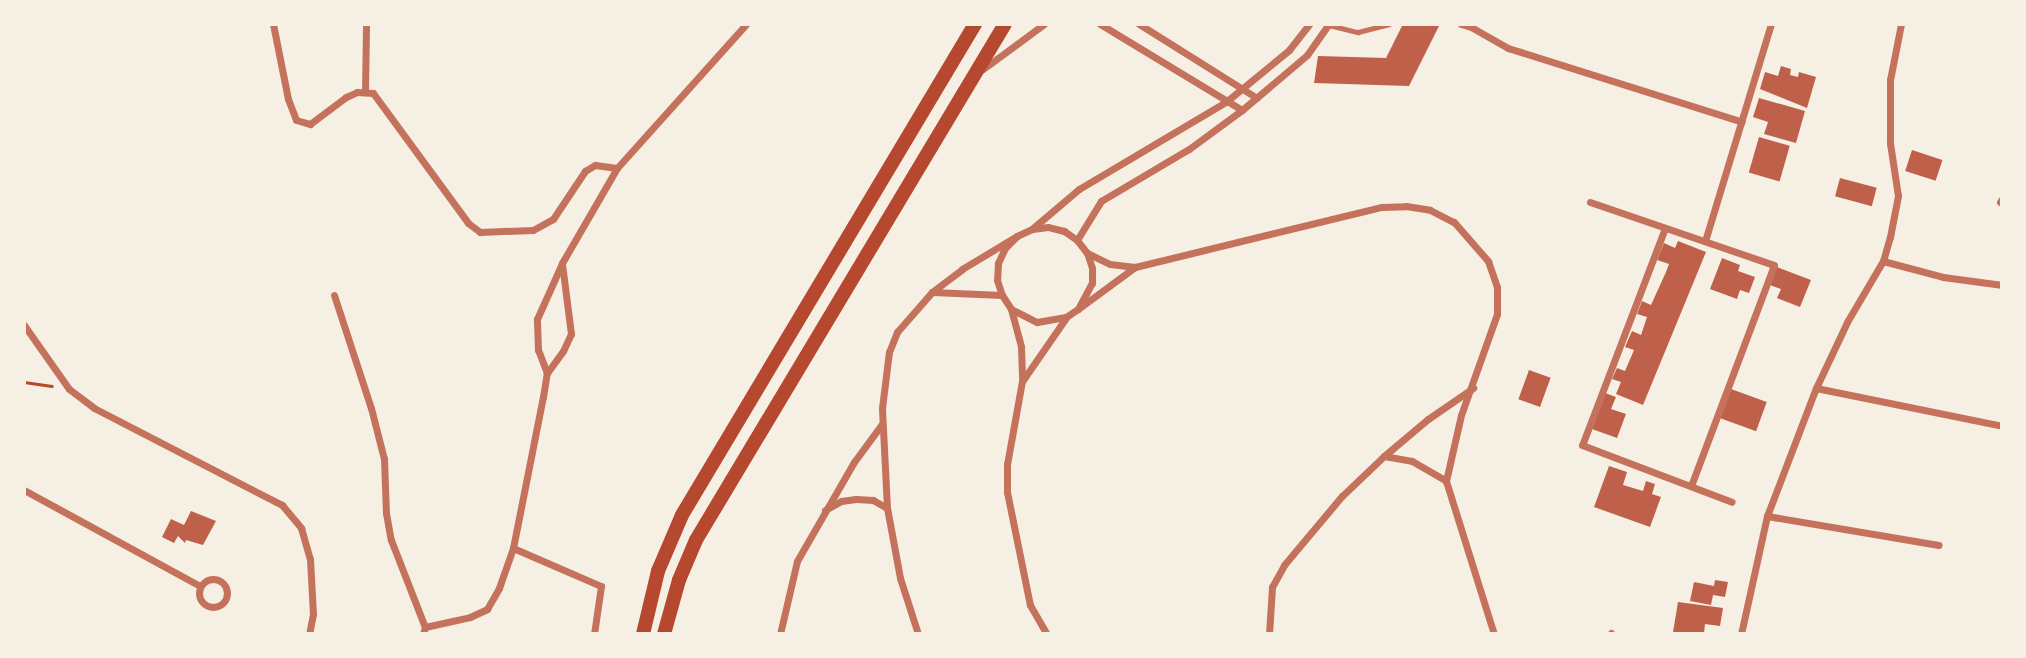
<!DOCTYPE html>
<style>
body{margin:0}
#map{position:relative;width:2026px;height:658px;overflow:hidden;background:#f6efe4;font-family:"Varela Round",sans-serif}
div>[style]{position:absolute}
.building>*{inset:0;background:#bf614a;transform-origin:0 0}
.path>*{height:2.5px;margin:-1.25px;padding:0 1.25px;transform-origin:1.25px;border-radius:1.25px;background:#b5482f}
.service>*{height:4.5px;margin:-2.25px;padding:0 2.25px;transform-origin:2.25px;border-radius:2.25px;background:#c5725c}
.minor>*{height:7px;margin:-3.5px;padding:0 3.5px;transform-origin:3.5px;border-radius:3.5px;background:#c5725c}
.minor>.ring{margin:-3.5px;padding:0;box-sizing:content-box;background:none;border:7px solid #c5725c;border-radius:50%}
.trunk>*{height:14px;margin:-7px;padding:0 7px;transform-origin:7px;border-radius:7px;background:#b5482f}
span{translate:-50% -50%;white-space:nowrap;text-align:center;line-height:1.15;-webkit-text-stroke:7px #f6efe4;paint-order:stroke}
.frame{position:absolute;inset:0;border:26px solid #f6efe4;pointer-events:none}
</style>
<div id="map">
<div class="building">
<i style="clip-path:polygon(1403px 24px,1440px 24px,1409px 86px,1314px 83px,1318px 56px,1386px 58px)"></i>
<i style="clip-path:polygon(1781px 66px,1791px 69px,1790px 75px,1798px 77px,1799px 72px,1816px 77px,1807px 108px,1760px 89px,1765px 72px,1778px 76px)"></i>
<i style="clip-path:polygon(1759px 98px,1805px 111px,1796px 143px,1764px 134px,1768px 122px,1753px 117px)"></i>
<i style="left:1759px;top:137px;width:32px;height:37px;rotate:16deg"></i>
<i style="left:1912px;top:150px;width:32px;height:22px;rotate:18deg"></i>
<i style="left:1840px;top:178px;width:38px;height:19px;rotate:15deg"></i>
<i style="clip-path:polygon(1678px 241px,1706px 252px,1643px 405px,1616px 394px,1621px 382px,1612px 379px,1617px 368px,1625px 371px,1634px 350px,1625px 347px,1632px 331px,1641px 335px,1647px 317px,1637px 314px,1642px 301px,1651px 305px,1666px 272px,1669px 264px,1657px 260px,1664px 243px,1675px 248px)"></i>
<i style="clip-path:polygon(1722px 258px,1740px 265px,1738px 271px,1755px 277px,1749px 293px,1740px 290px,1737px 299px,1710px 289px)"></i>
<i style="clip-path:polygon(1777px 267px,1811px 280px,1800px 307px,1777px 298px,1781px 289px,1770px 285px)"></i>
<i style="left:1529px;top:370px;width:23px;height:31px;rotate:20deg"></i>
<i style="left:1731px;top:389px;width:38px;height:31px;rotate:20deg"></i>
<i style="clip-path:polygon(1605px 393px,1616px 397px,1611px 409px,1626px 414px,1617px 438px,1592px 429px)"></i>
<i style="clip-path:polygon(1609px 466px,1627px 472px,1623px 485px,1643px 491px,1646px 481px,1655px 484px,1652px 494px,1661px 497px,1650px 527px,1594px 507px)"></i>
<i style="clip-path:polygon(191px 511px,216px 521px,203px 545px,186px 540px,185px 543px,178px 536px,174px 543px,162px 537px,171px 519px,184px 525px)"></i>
<i style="clip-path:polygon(1715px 580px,1728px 582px,1725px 597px,1713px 595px,1711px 605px,1690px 601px,1694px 582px,1714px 586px)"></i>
<i style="clip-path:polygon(1678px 602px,1723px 608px,1720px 626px,1705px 624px,1704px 634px,1673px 632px)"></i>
</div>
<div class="path">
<i style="left:24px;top:382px;width:28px;rotate:8deg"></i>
</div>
<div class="service">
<i style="left:1329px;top:25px;width:30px;rotate:14deg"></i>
<i style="left:1358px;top:32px;width:32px;rotate:-14deg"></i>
</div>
<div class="minor">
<i style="left:273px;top:24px;width:76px;rotate:78.7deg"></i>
<i style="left:288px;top:99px;width:22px;rotate:69deg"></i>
<i style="left:296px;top:120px;width:15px;rotate:16deg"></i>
<i style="left:310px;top:124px;width:45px;rotate:-36.9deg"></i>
<i style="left:346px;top:97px;width:12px;rotate:-24deg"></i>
<i style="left:357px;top:92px;width:16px;rotate:4deg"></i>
<i style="left:373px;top:93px;width:161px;rotate:53.8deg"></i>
<i style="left:468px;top:223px;width:15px;rotate:37deg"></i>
<i style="left:480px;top:232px;width:53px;rotate:-2.2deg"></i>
<i style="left:533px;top:230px;width:23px;rotate:-29deg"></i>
<i style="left:553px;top:219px;width:58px;rotate:-56.3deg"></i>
<i style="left:585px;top:171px;width:12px;rotate:-31deg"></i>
<i style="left:595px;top:165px;width:22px;rotate:8deg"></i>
<i style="left:1100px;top:24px;width:166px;rotate:31.2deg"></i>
<i style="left:1139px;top:24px;width:139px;rotate:32.1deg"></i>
<i style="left:1461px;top:24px;width:10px;rotate:17deg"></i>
<i style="left:1471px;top:27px;width:43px;rotate:29.6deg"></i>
<i style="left:1508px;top:48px;width:245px;rotate:17.5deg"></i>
<i style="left:983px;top:69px;width:76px;rotate:-36.4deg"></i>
<i style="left:365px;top:91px;width:67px;rotate:-89.1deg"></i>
<i style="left:1590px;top:202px;width:194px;rotate:18.9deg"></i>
<i style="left:1774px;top:265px;width:236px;rotate:110.6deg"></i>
<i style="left:2000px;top:202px;width:4px;rotate:-56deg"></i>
<i style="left:1033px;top:228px;width:60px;rotate:-40.3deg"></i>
<i style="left:1079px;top:189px;width:172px;rotate:-30.7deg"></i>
<i style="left:1227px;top:101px;width:80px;rotate:-39.4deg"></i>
<i style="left:1289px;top:50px;width:33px;rotate:-52deg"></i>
<i style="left:1665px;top:228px;width:232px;rotate:110.9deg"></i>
<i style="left:1582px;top:445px;width:160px;rotate:20.8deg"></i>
<i style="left:1077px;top:240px;width:46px;rotate:-58.4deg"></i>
<i style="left:1101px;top:201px;width:102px;rotate:-30.6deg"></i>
<i style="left:1189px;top:149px;width:66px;rotate:-36.3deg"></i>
<i style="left:1242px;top:110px;width:85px;rotate:-40.2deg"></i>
<i style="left:1307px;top:55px;width:38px;rotate:-55deg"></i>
<i style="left:1705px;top:241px;width:227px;rotate:-73.1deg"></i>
<i style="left:1087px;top:253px;width:25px;rotate:26deg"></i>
<i style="left:1110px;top:264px;width:25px;rotate:7deg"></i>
<i style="left:1135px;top:267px;width:254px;rotate:-13.7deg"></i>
<i style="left:1382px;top:207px;width:24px;rotate:-2deg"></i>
<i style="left:1406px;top:206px;width:24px;rotate:9deg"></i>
<i style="left:1430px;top:210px;width:27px;rotate:27deg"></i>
<i style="left:1454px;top:222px;width:52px;rotate:48.9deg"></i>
<i style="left:1488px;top:261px;width:28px;rotate:71deg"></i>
<i style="left:1497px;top:287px;width:27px;rotate:90deg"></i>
<i style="left:1497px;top:314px;width:107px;rotate:109.6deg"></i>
<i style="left:1461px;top:415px;width:68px;rotate:102.8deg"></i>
<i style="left:1446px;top:481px;width:160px;rotate:72.6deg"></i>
<i style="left:1883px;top:261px;width:62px;rotate:14.9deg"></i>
<i style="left:1943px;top:277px;width:60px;rotate:7.7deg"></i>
<i style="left:932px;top:292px;width:70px;rotate:2.5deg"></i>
<i style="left:334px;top:295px;width:119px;rotate:71.9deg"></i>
<i style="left:371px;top:408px;width:53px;rotate:75.7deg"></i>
<i style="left:384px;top:459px;width:54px;rotate:87.9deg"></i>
<i style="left:386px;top:513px;width:27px;rotate:80deg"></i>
<i style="left:391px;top:540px;width:93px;rotate:68.7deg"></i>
<i style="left:425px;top:627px;width:7px;rotate:106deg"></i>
<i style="left:1011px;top:309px;width:39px;rotate:75deg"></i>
<i style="left:1021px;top:347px;width:34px;rotate:88deg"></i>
<i style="left:1022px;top:381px;width:84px;rotate:100.2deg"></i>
<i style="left:1007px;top:464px;width:28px;rotate:90deg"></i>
<i style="left:1007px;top:492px;width:115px;rotate:78.5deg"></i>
<i style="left:1030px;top:605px;width:34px;rotate:60deg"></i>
<i style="left:1078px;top:309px;width:30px;rotate:-62deg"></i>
<i style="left:1092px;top:283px;width:15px;rotate:-90deg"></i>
<i style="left:1092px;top:268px;width:16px;rotate:-108deg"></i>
<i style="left:1087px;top:253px;width:16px;rotate:-128deg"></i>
<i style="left:1077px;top:240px;width:16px;rotate:-145deg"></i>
<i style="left:1064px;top:231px;width:16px;rotate:-166deg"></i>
<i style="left:1048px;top:227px;width:16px;rotate:173deg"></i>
<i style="left:1032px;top:229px;width:17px;rotate:155deg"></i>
<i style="left:1017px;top:236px;width:17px;rotate:135deg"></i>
<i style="left:1005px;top:248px;width:17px;rotate:115deg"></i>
<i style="left:998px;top:263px;width:17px;rotate:93deg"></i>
<i style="left:997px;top:280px;width:16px;rotate:72deg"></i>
<i style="left:1002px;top:295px;width:17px;rotate:57deg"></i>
<i style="left:1011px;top:309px;width:29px;rotate:27deg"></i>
<i style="left:1037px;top:322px;width:29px;rotate:-10deg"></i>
<i style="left:1066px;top:317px;width:14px;rotate:-34deg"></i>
<i style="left:1078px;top:309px;width:71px;rotate:-36.4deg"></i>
<i style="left:24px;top:325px;width:78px;rotate:54.9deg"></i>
<i style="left:69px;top:389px;width:31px;rotate:37deg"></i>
<i style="left:94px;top:408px;width:212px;rotate:27.3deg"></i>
<i style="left:282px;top:505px;width:30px;rotate:50deg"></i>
<i style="left:301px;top:528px;width:32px;rotate:74deg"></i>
<i style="left:310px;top:559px;width:55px;rotate:86.9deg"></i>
<i style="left:313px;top:614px;width:20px;rotate:101deg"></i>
<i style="left:547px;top:373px;width:27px;rotate:-54deg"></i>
<i style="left:563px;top:351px;width:19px;rotate:-65deg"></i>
<i style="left:571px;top:334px;width:71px;rotate:-97.3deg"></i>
<i style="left:1023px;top:380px;width:75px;rotate:-55.3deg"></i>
<i style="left:1816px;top:388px;width:190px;rotate:11.5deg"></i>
<i style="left:1384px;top:456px;width:57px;rotate:-40.1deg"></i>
<i style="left:1428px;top:419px;width:55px;rotate:-34.6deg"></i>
<i style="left:24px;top:490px;width:200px;rotate:28.6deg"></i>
<i style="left:825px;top:510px;width:18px;rotate:-29deg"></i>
<i style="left:841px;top:501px;width:15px;rotate:-8deg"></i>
<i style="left:856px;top:499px;width:17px;rotate:3deg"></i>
<i style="left:873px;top:500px;width:16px;rotate:30deg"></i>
<i style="left:1767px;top:516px;width:174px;rotate:9.6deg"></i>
<i style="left:513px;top:548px;width:96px;rotate:23.4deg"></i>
<i style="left:601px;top:586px;width:49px;rotate:98.3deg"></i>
<i class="ring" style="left:199px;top:579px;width:21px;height:21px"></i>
<i style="left:425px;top:627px;width:46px;rotate:-12.5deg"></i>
<i style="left:470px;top:617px;width:19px;rotate:-25deg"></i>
<i style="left:487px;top:609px;width:24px;rotate:-60deg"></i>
<i style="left:499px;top:588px;width:42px;rotate:-70.7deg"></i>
<i style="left:513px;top:548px;width:154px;rotate:-78.8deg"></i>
<i style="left:543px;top:397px;width:24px;rotate:-81deg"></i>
<i style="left:547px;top:373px;width:25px;rotate:-111deg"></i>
<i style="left:538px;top:350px;width:31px;rotate:-92deg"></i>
<i style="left:537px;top:319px;width:61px;rotate:-65.9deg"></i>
<i style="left:562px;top:263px;width:110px;rotate:-59.9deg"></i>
<i style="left:617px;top:168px;width:193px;rotate:-48.1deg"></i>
<i style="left:1611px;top:633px;width:1px;rotate:45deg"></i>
<i style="left:780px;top:634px;width:75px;rotate:-76.9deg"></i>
<i style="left:797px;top:561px;width:114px;rotate:-60.1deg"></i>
<i style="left:854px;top:462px;width:47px;rotate:-53.6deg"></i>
<i style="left:918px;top:634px;width:59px;rotate:-107.8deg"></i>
<i style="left:900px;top:578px;width:71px;rotate:-100.5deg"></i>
<i style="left:887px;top:508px;width:100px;rotate:-92.9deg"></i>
<i style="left:882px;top:408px;width:56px;rotate:-82.9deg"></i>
<i style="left:889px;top:352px;width:22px;rotate:-68deg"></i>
<i style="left:897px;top:332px;width:53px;rotate:-48.8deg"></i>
<i style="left:932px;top:292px;width:38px;rotate:-37deg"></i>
<i style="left:962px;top:269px;width:64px;rotate:-31deg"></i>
<i style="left:1269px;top:634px;width:47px;rotate:-86.3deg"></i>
<i style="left:1272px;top:587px;width:25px;rotate:-61deg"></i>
<i style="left:1284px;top:565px;width:90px;rotate:-50deg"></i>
<i style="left:1342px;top:496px;width:58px;rotate:-43.6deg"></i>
<i style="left:1384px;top:456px;width:28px;rotate:10deg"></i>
<i style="left:1412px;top:461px;width:39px;rotate:30deg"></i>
<i style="left:1741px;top:634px;width:121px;rotate:-77.6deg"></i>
<i style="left:1767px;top:516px;width:137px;rotate:-69.1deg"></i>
<i style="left:1816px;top:388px;width:73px;rotate:-64.8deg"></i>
<i style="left:1847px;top:322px;width:71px;rotate:-59.5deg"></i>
<i style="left:1883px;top:261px;width:25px;rotate:-74deg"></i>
<i style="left:1890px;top:237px;width:42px;rotate:-79deg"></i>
<i style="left:1898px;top:196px;width:54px;rotate:-98.6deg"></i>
<i style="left:1890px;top:143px;width:63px;rotate:-90deg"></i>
<i style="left:1890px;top:80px;width:57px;rotate:-78.9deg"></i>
</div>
<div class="trunk">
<i style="left:643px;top:634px;width:65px;rotate:-76.6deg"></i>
<i style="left:658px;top:571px;width:61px;rotate:-66.8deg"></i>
<i style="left:682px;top:515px;width:572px;rotate:-59.17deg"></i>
<i style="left:664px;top:634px;width:56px;rotate:-74.5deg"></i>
<i style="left:679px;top:580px;width:43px;rotate:-67deg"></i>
<i style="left:696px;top:540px;width:601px;rotate:-59.09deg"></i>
</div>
<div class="frame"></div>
</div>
